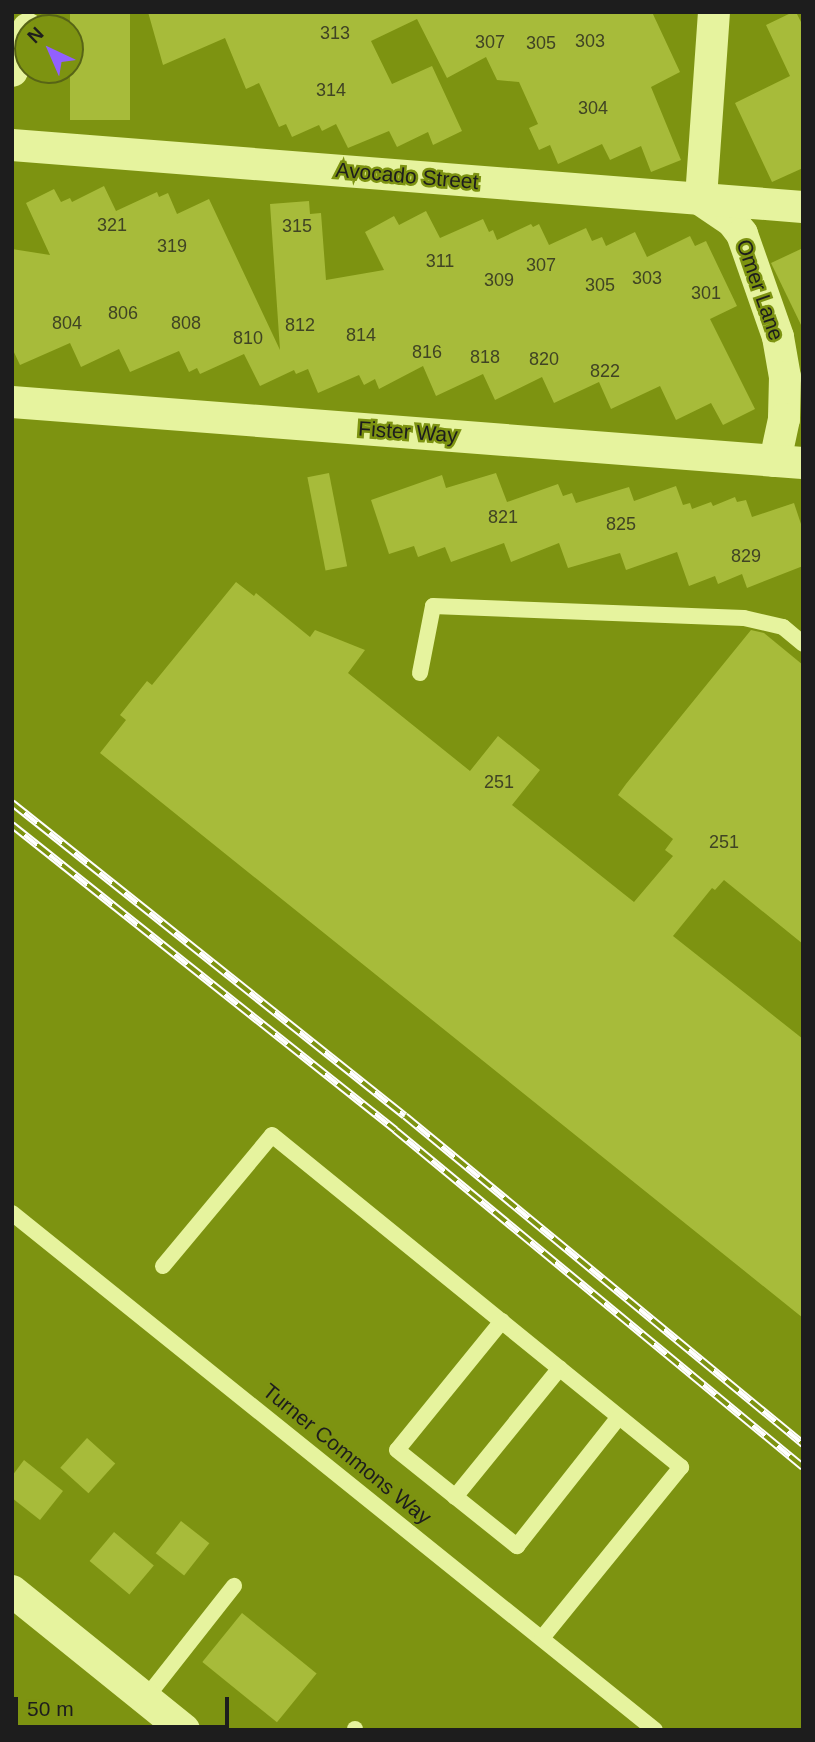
<!DOCTYPE html>
<style>
body{margin:0}
#map{position:relative;width:815px;height:1742px;overflow:hidden;background:#7d9311;font-family:Arial,sans-serif}
div>[style]{position:absolute}
.building>*{inset:0;background:#a7bb3a;transform-origin:0 0}
.lane>*{height:16px;margin:-8px;padding:0 8px;transform-origin:8px;border-radius:8px;background:#e6f39e}
.street>*{height:32px;margin:-16px;padding:0 16px;transform-origin:16px;border-radius:16px;background:#e6f39e}
.rail>*{height:8px;margin-top:-4px;transform-origin:0;background:repeating-linear-gradient(90deg,#7d9311 0 16px,#fff 0 32px);box-sizing:border-box;border-block:2px solid #fff}
span{translate:-50% -50%;white-space:nowrap;text-align:center;line-height:1.15;-webkit-text-stroke:5px #7d9311;paint-order:stroke}
.number-label{font-size:18px;color:#404424}
.number-label span{-webkit-text-stroke-width:0}
.street-label{font-size:21px;color:#1d1d1d}
.frame{position:absolute;inset:0;border:14px solid #1d1d1d;pointer-events:none}
.north{position:absolute;left:14px;top:14px;width:70px;height:70px;box-sizing:border-box;background:#7d9311;border:2px solid #576416;border-radius:50%;rotate:316deg;font-size:19px;font-weight:700;line-height:28px;text-align:center;color:#1d1d1d}
.north::after{content:'';display:block;margin:auto;width:24px;height:32px;background:#9260ff;clip-path:polygon(50% 0,100% 100%,50% 72%,0 100%)}
.scale{position:absolute;left:14px;top:1697px;width:215px;height:32px;box-sizing:border-box;border:4px solid #1d1d1d;border-top:0;padding-left:9px;font-size:21px;line-height:24px;white-space:nowrap;color:#1d1d1d;-webkit-text-stroke:5px #7d9311;paint-order:stroke}
</style>
<div id="map">
<div class="building">
<i style="left:70px;top:12px;width:60px;height:108px"></i>
<i style="clip-path:polygon(148px 12px,652px 12px,680px 72px,651px 87px,681px 160px,651px 172px,641px 146px,610px 160px,602px 144px,558px 164px,550px 145px,539px 150px,529px 128px,538px 124px,519px 82px,497px 80px,486px 57px,447px 78px,417px 19px,371px 41px,392px 84px,432px 66px,462px 131px,433px 145px,428px 132px,397px 147px,389px 131px,348px 148px,336px 124px,322px 131px,319px 125px,292px 137px,286px 124px,279px 127px,259px 83px,246px 89px,225px 38px,163px 65px)"></i>
<i style="clip-path:polygon(793px 12px,796px 12px,803px 26px,803px 168px,772px 182px,735px 103px,790px 76px,766px 25px)"></i>
<i style="clip-path:polygon(104px 186px,116px 211px,157px 192px,159px 197px,168px 193px,177px 214px,209px 199px,280px 350px,270px 204px,309px 201px,310px 214px,321px 213px,326px 280px,384px 270px,365px 232px,394px 216px,399px 225px,426px 211px,440px 238px,483px 219px,489px 232px,493px 230px,497px 240px,531px 224px,533px 227px,539px 224px,549px 245px,586px 228px,592px 241px,602px 237px,606px 246px,635px 232px,647px 257px,690px 236px,695px 246px,706px 241px,737px 306px,710px 319px,755px 409px,723px 425px,711px 403px,676px 420px,660px 386px,611px 409px,599px 382px,554px 403px,542px 377px,495px 400px,483px 374px,436px 396px,423px 366px,379px 389px,375px 379px,364px 385px,359px 375px,318px 393px,308px 369px,296px 374px,294px 370px,260px 386px,244px 354px,200px 374px,197px 368px,189px 372px,179px 351px,130px 372px,119px 349px,81px 367px,70px 343px,20px 365px,12px 348px,12px 249px,50px 255px,26px 203px,54px 189px,61px 202px,70px 198px,72px 202px)"></i>
<i style="clip-path:polygon(803px 248px,803px 329px,771px 263px)"></i>
<i style="left:329px;top:473px;width:95px;height:22px;rotate:79deg"></i>
<i style="clip-path:polygon(496px 473px,507px 502px,558px 484px,563px 496px,572px 493px,576px 503px,629px 487px,634px 501px,676px 486px,683px 505px,690px 503px,692px 509px,711px 502px,713px 506px,735px 497px,737px 502px,746px 500px,752px 517px,794px 503px,803px 530px,803px 566px,747px 588px,742px 574px,718px 584px,715px 576px,689px 586px,677px 552px,626px 570px,620px 553px,568px 568px,559px 543px,511px 562px,504px 543px,451px 562px,445px 547px,418px 557px,414px 546px,389px 554px,371px 500px,442px 475px,446px 488px)"></i>
<i style="clip-path:polygon(236px 582px,254px 596px,256px 593px,310px 637px,315px 630px,365px 650px,348px 673px,470px 771px,498px 736px,540px 770px,512px 805px,634px 902px,673px 856px,665px 850px,673px 839px,618px 795px,626px 784px,751px 630px,764px 633px,803px 665px,803px 944px,724px 880px,715px 890px,712px 888px,673px 936px,803px 1039px,803px 1318px,100px 753px,126px 720px,120px 715px,147px 681px,152px 685px)"></i>
<i style="left:87px;top:1438px;width:38px;height:40px;rotate:42deg"></i>
<i style="clip-path:polygon(24px 1460px,63px 1491px,40px 1520px,12px 1498px,12px 1476px)"></i>
<i style="left:181px;top:1521px;width:36px;height:41px;rotate:38deg"></i>
<i style="left:114px;top:1532px;width:52px;height:38px;rotate:40deg"></i>
<i style="left:242px;top:1613px;width:96px;height:63px;rotate:39deg"></i>
</div>
<div class="lane">
<i style="left:420px;top:673px;width:68px;rotate:-79deg"></i>
<i style="left:433px;top:606px;width:311px;rotate:2.2deg"></i>
<i style="left:744px;top:618px;width:40px;rotate:13deg"></i>
<i style="left:783px;top:627px;width:26px;rotate:40deg"></i>
<i style="left:12px;top:1213px;width:825px;rotate:38.8deg"></i>
<i style="left:163px;top:1266px;width:170px;rotate:-50.2deg"></i>
<i style="left:272px;top:1135px;width:527px;rotate:39.07deg"></i>
<i style="left:681px;top:1467px;width:220px;rotate:129.1deg"></i>
<i style="left:502px;top:1321px;width:166px;rotate:129.1deg"></i>
<i style="left:397px;top:1450px;width:154px;rotate:38.7deg"></i>
<i style="left:517px;top:1546px;width:164px;rotate:-51.7deg"></i>
<i style="left:455px;top:1497px;width:166px;rotate:-50.9deg"></i>
<i style="left:145px;top:1699px;width:144px;rotate:-51.8deg"></i>
<i style="left:355px;top:1730px;width:1px;rotate:-90deg"></i>
</div>
<div class="street">
<i style="left:714px;top:12px;width:188px;rotate:94deg"></i>
<i style="left:701px;top:200px;width:37px;rotate:34deg"></i>
<i style="left:732px;top:221px;width:16px;rotate:52deg"></i>
<i style="left:742px;top:234px;width:109px;rotate:70.7deg"></i>
<i style="left:778px;top:337px;width:41px;rotate:80.1deg"></i>
<i style="left:785px;top:377px;width:42px;rotate:91.4deg"></i>
<i style="left:784px;top:419px;width:43px;rotate:102.1deg"></i>
<i style="left:12px;top:71px;width:45px;rotate:-69.1deg"></i>
<i style="left:12px;top:145px;width:793px;rotate:4.48deg"></i>
<i style="left:12px;top:402px;width:793px;rotate:4.41deg"></i>
<i style="left:12px;top:1591px;width:221px;rotate:38.9deg"></i>
</div>
<div class="rail">
<i style="left:12px;top:803px;width:502px;rotate:38.54deg"></i>
<i style="left:405px;top:1116px;width:516px;rotate:39.49deg"></i>
<i style="left:12px;top:825px;width:490px;rotate:38.5deg"></i>
<i style="left:395px;top:1130px;width:529px;rotate:39.56deg"></i>
</div>
<div class="number-label">
<span style="left:335px;top:33px">313</span>
<span style="left:590px;top:41px">303</span>
<span style="left:490px;top:42px">307</span>
<span style="left:541px;top:43px">305</span>
<span style="left:331px;top:90px">314</span>
<span style="left:593px;top:108px">304</span>
<span style="left:112px;top:225px">321</span>
<span style="left:297px;top:226px">315</span>
<span style="left:172px;top:246px">319</span>
<span style="left:440px;top:261px">311</span>
<span style="left:541px;top:265px">307</span>
<span style="left:647px;top:278px">303</span>
<span style="left:499px;top:280px">309</span>
<span style="left:600px;top:285px">305</span>
<span style="left:706px;top:293px">301</span>
<span style="left:123px;top:313px">806</span>
<span style="left:67px;top:323px">804</span>
<span style="left:186px;top:323px">808</span>
<span style="left:300px;top:325px">812</span>
<span style="left:361px;top:335px">814</span>
<span style="left:248px;top:338px">810</span>
<span style="left:427px;top:352px">816</span>
<span style="left:485px;top:357px">818</span>
<span style="left:544px;top:359px">820</span>
<span style="left:605px;top:371px">822</span>
<span style="left:503px;top:517px">821</span>
<span style="left:621px;top:524px">825</span>
<span style="left:746px;top:556px">829</span>
<span style="left:499px;top:782px">251</span>
<span style="left:724px;top:842px">251</span>
</div>
<div class="street-label">
<span style="left:407px;top:176px;rotate:5deg">Avocado Street</span>
<span style="left:760px;top:290px;rotate:71deg">Omer Lane</span>
<span style="left:408px;top:432px;rotate:4deg">Fister Way</span>
<span style="left:347px;top:1454px;rotate:39deg">Turner Commons Way</span>
</div>
<div class="frame"></div>
<div class="north">N</div>
<div class="scale">50 m</div>
</div>
